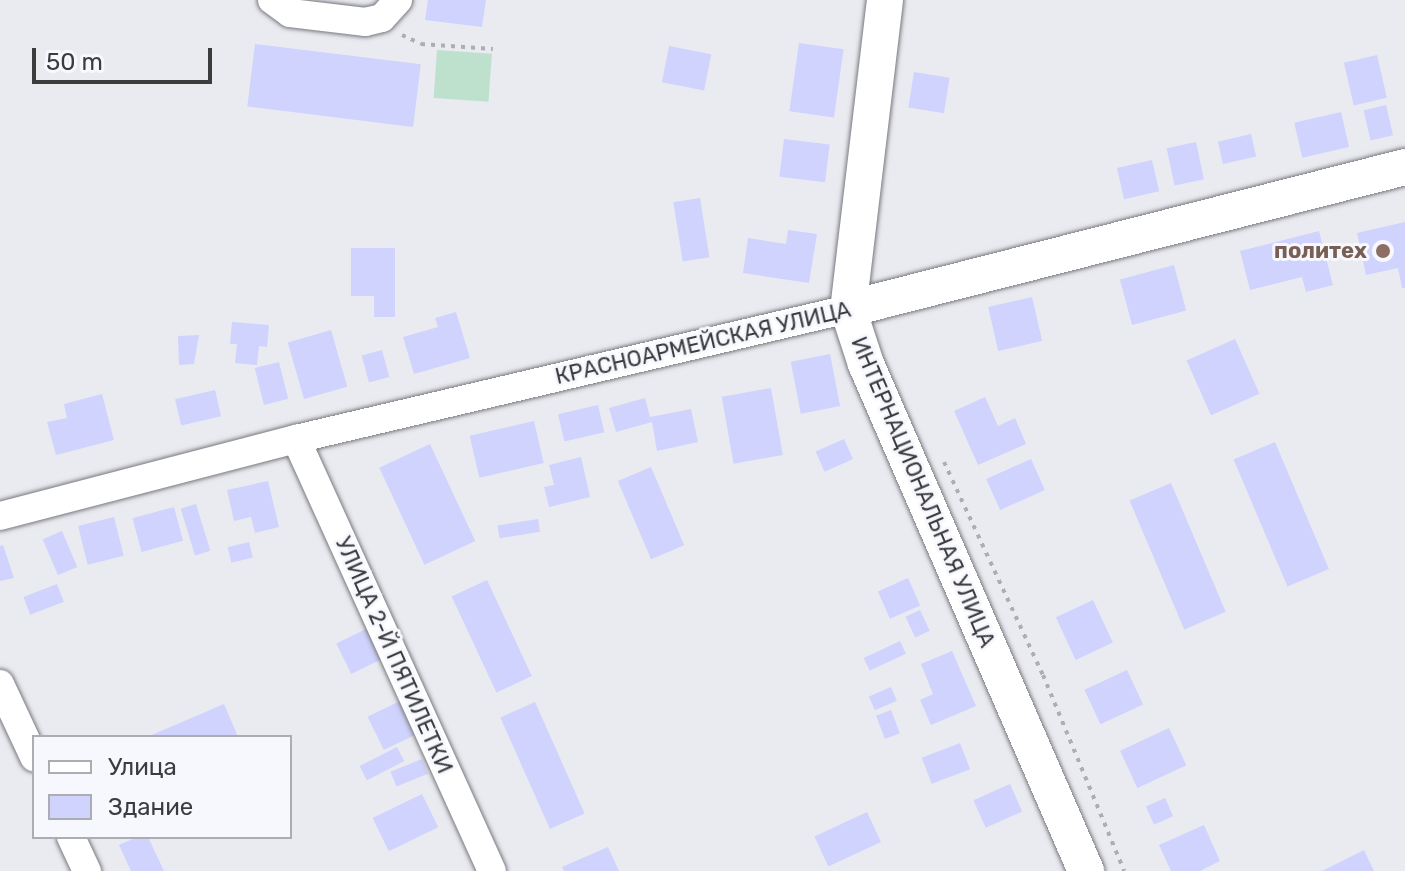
<!DOCTYPE html>
<meta charset="utf-8">
<style>
body{margin:0}
#map{position:relative;width:1405px;height:871px;overflow:hidden;background:#eaebf1;font-family:Rubik,sans-serif}
div>[style]{position:absolute}
.green>*{inset:0;background:#bde1cd;transform-origin:0 0}
.building>*{inset:0;background:#cfd3fd;transform-origin:0 0}
.path>*{height:4px;margin-top:-2px;transform-origin:0;background:repeating-linear-gradient(90deg,#adaeb2 0 4px,transparent 0 10px)}
.roads{filter:drop-shadow(0 0 2px #78797f) drop-shadow(0 0 2px #78797f)}
.minor>*{height:28px;margin:-14px;padding:0 14px;transform-origin:14px;border-radius:14px;background:#fff}
.major>*{height:36px;margin:-18px;padding:0 18px;transform-origin:18px;border-radius:18px;background:#fff}
.dots>*{width:22px;height:22px;translate:-50% -50%;box-sizing:border-box;border:4px solid #f7f8fe;border-radius:50%}
span{translate:-50% -50%;white-space:nowrap;text-align:center;line-height:1.15;-webkit-text-stroke:6px #f7f8fe;paint-order:stroke}
.education-label{font-size:22px;color:#785e54;font-weight:700}
.right{translate:-100% -50%;text-align:right}
.street-label{font-size:22px;color:#3c3c3f}
.legend{position:absolute;left:32px;top:735px;width:260px;height:104px;box-sizing:border-box;background:#f7f8fe;border:2px solid #acadb2;margin:0;padding:10px 14px;list-style:none;font-size:24px;color:#3c3c3f}
.legend li{display:flex;align-items:center;gap:16px;height:40px}
.legend b{width:40px;border:2px solid #acadb2}
.scale{position:absolute;left:32px;top:48px;width:180px;height:36px;box-sizing:border-box;border:4px solid #3c3c3f;border-top:0;padding-left:10px;font-size:24px;line-height:28px;white-space:nowrap;color:#3c3c3f;-webkit-text-stroke:6px #f7f8fe;paint-order:stroke}
</style>
<div id="map">
<div class="green">
<i style="left:437px;top:50px;width:55px;height:48px;rotate:4deg"></i>
</div>
<div class="building">
<i style="clip-path:polygon(428px 0,486px 0,482px 27px,425px 20px)"></i>
<i style="left:799px;top:43px;width:45px;height:69px;rotate:8deg"></i>
<i style="left:255px;top:44px;width:167px;height:63px;rotate:7deg"></i>
<i style="left:669px;top:46px;width:43px;height:37px;rotate:11deg"></i>
<i style="left:1377px;top:55px;width:44px;height:34px;rotate:77deg"></i>
<i style="left:914px;top:72px;width:36px;height:36px;rotate:9deg"></i>
<i style="left:1386px;top:105px;width:31px;height:23px;rotate:77deg"></i>
<i style="left:1341px;top:112px;width:36px;height:48px;rotate:77deg"></i>
<i style="left:1251px;top:134px;width:23px;height:34px;rotate:77deg"></i>
<i style="left:784px;top:139px;width:46px;height:38px;rotate:7deg"></i>
<i style="left:1196px;top:142px;width:38px;height:30px;rotate:78deg"></i>
<i style="left:1152px;top:160px;width:32px;height:36px;rotate:77deg"></i>
<i style="left:700px;top:198px;width:60px;height:27px;rotate:81deg"></i>
<i style="clip-path:polygon(1405px 222px,1405px 288px,1402px 288px,1398px 268px,1366px 275px,1357px 233px)"></i>
<i style="clip-path:polygon(788px 230px,817px 234px,809px 283px,743px 273px,748px 238px,786px 244px)"></i>
<i style="clip-path:polygon(1319px 231px,1333px 285px,1306px 292px,1302px 277px,1250px 290px,1240px 251px)"></i>
<i style="clip-path:polygon(351px 248px,395px 248px,395px 317px,374px 317px,374px 296px,351px 296px)"></i>
<i style="left:1174px;top:265px;width:47px;height:56px;rotate:75deg"></i>
<i style="left:1032px;top:297px;width:45px;height:45px;rotate:77deg"></i>
<i style="clip-path:polygon(456px 312px,470px 358px,414px 374px,403px 337px,438px 327px,435px 318px)"></i>
<i style="clip-path:polygon(232px 322px,269px 325px,267px 347px,259px 346px,257px 365px,235px 363px,237px 344px,230px 344px)"></i>
<i style="left:331px;top:330px;width:59px;height:45px;rotate:74deg"></i>
<i style="clip-path:polygon(199px 335px,194px 364px,179px 365px,178px 336px)"></i>
<i style="left:1235px;top:339px;width:60px;height:53px;rotate:66deg"></i>
<i style="left:382px;top:350px;width:28px;height:21px;rotate:75deg"></i>
<i style="left:830px;top:354px;width:53px;height:40px;rotate:79deg"></i>
<i style="left:279px;top:362px;width:38px;height:25px;rotate:76deg"></i>
<i style="left:771px;top:388px;width:68px;height:50px;rotate:80deg"></i>
<i style="left:215px;top:390px;width:27px;height:41px;rotate:77deg"></i>
<i style="clip-path:polygon(102px 394px,114px 440px,56px 455px,47px 422px,67px 418px,64px 404px)"></i>
<i style="clip-path:polygon(985px 397px,998px 426px,1015px 418px,1026px 444px,978px 465px,954px 411px)"></i>
<i style="clip-path:polygon(645px 398px,650px 417px,691px 409px,698px 442px,657px 451px,652px 422px,616px 432px,609px 408px)"></i>
<i style="left:598px;top:405px;width:28px;height:41px;rotate:77deg"></i>
<i style="left:534px;top:421px;width:43px;height:66px;rotate:77deg"></i>
<i style="left:844px;top:439px;width:22px;height:31px;rotate:66deg"></i>
<i style="left:1275px;top:442px;width:138px;height:45px;rotate:67deg"></i>
<i style="left:430px;top:444px;width:107px;height:56px;rotate:65deg"></i>
<i style="clip-path:polygon(581px 457px,590px 497px,549px 507px,544px 487px,554px 485px,549px 465px)"></i>
<i style="left:1031px;top:459px;width:34px;height:49px;rotate:66deg"></i>
<i style="left:651px;top:467px;width:85px;height:36px;rotate:67deg"></i>
<i style="clip-path:polygon(268px 481px,279px 527px,255px 533px,251px 517px,234px 521px,227px 490px)"></i>
<i style="left:1171px;top:483px;width:140px;height:45px;rotate:67deg"></i>
<i style="left:196px;top:504px;width:49px;height:16px;rotate:73deg"></i>
<i style="left:174px;top:507px;width:35px;height:43px;rotate:75deg"></i>
<i style="left:114px;top:517px;width:40px;height:37px;rotate:76deg"></i>
<i style="left:538px;top:519px;width:13px;height:41px;rotate:81deg"></i>
<i style="left:62px;top:531px;width:39px;height:21px;rotate:67deg"></i>
<i style="left:249px;top:542px;width:16px;height:22px;rotate:76deg"></i>
<i style="clip-path:polygon(3px 545px,14px 578px,0 581px,0 546px)"></i>
<i style="left:908px;top:578px;width:30px;height:33px;rotate:66deg"></i>
<i style="left:487px;top:580px;width:106px;height:39px;rotate:65deg"></i>
<i style="left:57px;top:584px;width:19px;height:36px;rotate:69deg"></i>
<i style="left:1093px;top:600px;width:47px;height:41px;rotate:65deg"></i>
<i style="left:920px;top:610px;width:23px;height:16px;rotate:65deg"></i>
<i style="left:366px;top:629px;width:34px;height:33px;rotate:64deg"></i>
<i style="left:900px;top:641px;width:14px;height:40px;rotate:65deg"></i>
<i style="clip-path:polygon(952px 651px,976px 706px,931px 725px,920px 700px,933px 694px,921px 664px)"></i>
<i style="left:1127px;top:670px;width:38px;height:47px;rotate:65deg"></i>
<i style="left:891px;top:687px;width:15px;height:24px;rotate:67deg"></i>
<i style="left:400px;top:701px;width:37px;height:36px;rotate:64deg"></i>
<i style="left:535px;top:702px;width:122px;height:38px;rotate:66deg"></i>
<i style="clip-path:polygon(224px 704px,238px 737px,147px 737px)"></i>
<i style="left:891px;top:710px;width:25px;height:16px;rotate:69deg"></i>
<i style="left:1169px;top:728px;width:41px;height:54px;rotate:65deg"></i>
<i style="left:960px;top:743px;width:28px;height:41px;rotate:69deg"></i>
<i style="left:397px;top:747px;width:16px;height:42px;rotate:63deg"></i>
<i style="left:422px;top:759px;width:16px;height:34px;rotate:68deg"></i>
<i style="left:1010px;top:784px;width:30px;height:40px;rotate:66deg"></i>
<i style="left:422px;top:794px;width:37px;height:55px;rotate:64deg"></i>
<i style="left:1165px;top:798px;width:20px;height:21px;rotate:66deg"></i>
<i style="left:867px;top:812px;width:33px;height:58px;rotate:65deg"></i>
<i style="clip-path:polygon(1204px 825px,1220px 861px,1200px 871px,1171px 871px,1159px 845px)"></i>
<i style="clip-path:polygon(137px 837px,148px 837px,164px 871px,131px 871px,119px 845px)"></i>
<i style="clip-path:polygon(608px 847px,619px 871px,564px 871px,562px 867px)"></i>
<i style="clip-path:polygon(1364px 850px,1374px 871px,1322px 871px)"></i>
</div>
<div class="path">
<i style="left:402px;top:35px;width:21px;rotate:25deg"></i>
<i style="left:421px;top:44px;width:72px;rotate:4deg"></i>
<i style="left:944px;top:462px;width:235px;rotate:65.1deg"></i>
<i style="left:1043px;top:675px;width:212px;rotate:67.5deg"></i>
</div>
<div class="roads">
<div class="minor">
<i style="left:272px;top:0;width:22px;rotate:36deg"></i>
<i style="left:290px;top:13px;width:76px;rotate:6.8deg"></i>
<i style="left:365px;top:22px;width:17px;rotate:-13deg"></i>
<i style="left:382px;top:18px;width:24px;rotate:-48deg"></i>
<i style="left:296px;top:439px;width:474px;rotate:65.6deg"></i>
<i style="left:0;top:516px;width:306px;rotate:-14.6deg"></i>
<i style="left:296px;top:439px;width:567px;rotate:-13.25deg"></i>
<i style="left:0;top:684px;width:81px;rotate:65deg"></i>
<i style="left:71px;top:837px;width:38px;rotate:65deg"></i>
</div>
<div class="major">
<i style="left:885px;top:0;width:311px;rotate:96.8deg"></i>
<i style="left:848px;top:309px;width:58px;rotate:71.9deg"></i>
<i style="left:866px;top:364px;width:553px;rotate:66.54deg"></i>
<i style="left:848px;top:309px;width:575px;rotate:-14.3deg"></i>
</div>
</div>
<div class="dots">
<i style="left:1383px;top:251px;background:#8d6e63"></i>
</div>
<div class="education-label">
<span class="right" style="left:1367px;top:251px">политех</span>
</div>
<div class="street-label">
<span style="left:703px;top:343px;rotate:-13deg">КРАСНОАРМЕЙСКАЯ УЛИЦА</span>
<span style="left:923px;top:492px;rotate:67deg">ИНТЕРНАЦИОНАЛЬНАЯ УЛИЦА</span>
<span style="left:394px;top:655px;rotate:66deg">УЛИЦА 2-Й ПЯТИЛЕТКИ</span>
</div>
<ul class="legend">
<li><b style="height:10px;background:#fff"></b>Улица</li>
<li><b style="height:22px;background:#cfd3fd"></b>Здание</li>
</ul>
<div class="scale">50 m</div>
</div>
